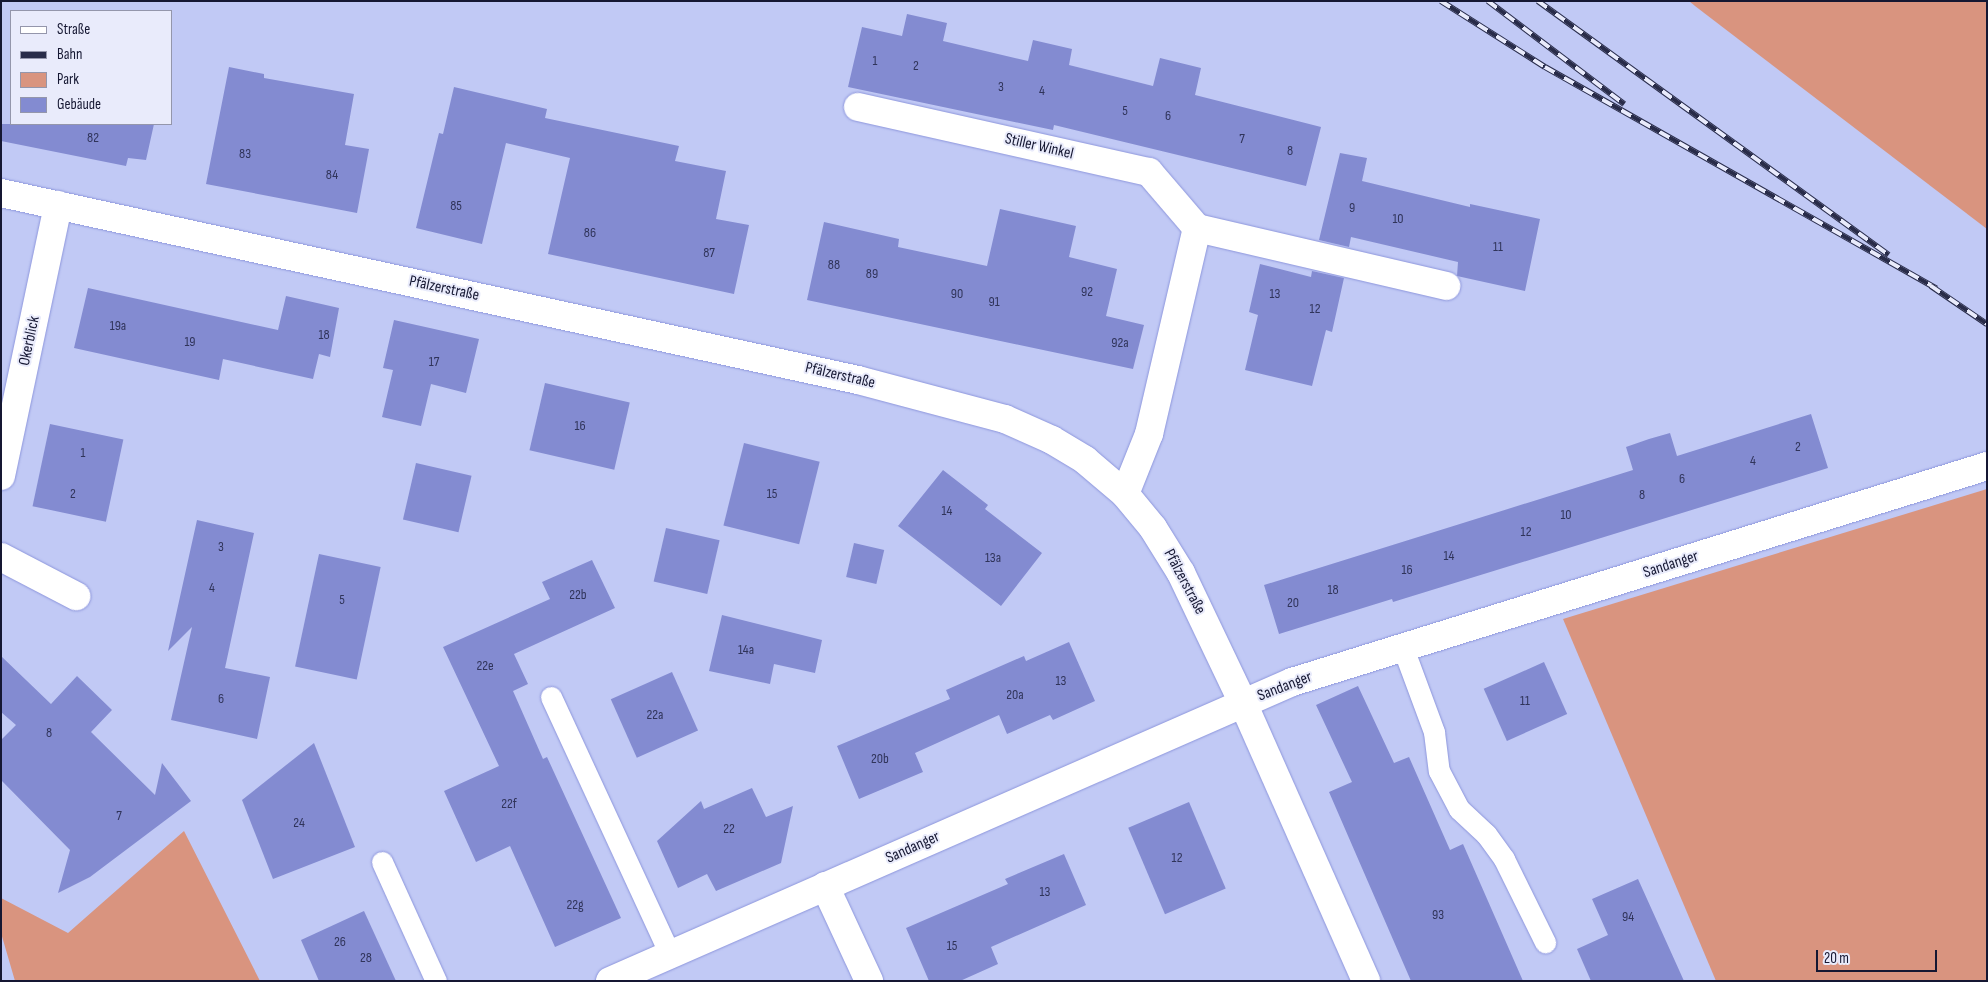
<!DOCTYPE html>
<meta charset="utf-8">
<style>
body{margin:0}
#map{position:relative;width:1988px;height:982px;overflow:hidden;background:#c1c9f5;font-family:"Sofia Sans Condensed",sans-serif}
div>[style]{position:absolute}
.green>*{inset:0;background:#d9947f}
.building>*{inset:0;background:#838bd1;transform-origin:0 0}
.roads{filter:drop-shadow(0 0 1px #8d96dc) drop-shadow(0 0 1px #8d96dc)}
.lane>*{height:21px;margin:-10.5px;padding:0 10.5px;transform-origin:10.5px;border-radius:10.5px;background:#fff}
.street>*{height:28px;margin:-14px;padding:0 14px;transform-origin:14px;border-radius:14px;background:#fff}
.secondary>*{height:28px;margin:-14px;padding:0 14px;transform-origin:14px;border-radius:14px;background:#fff}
.rail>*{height:5.5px;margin-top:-2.75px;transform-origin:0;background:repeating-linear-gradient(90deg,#e9ebfb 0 11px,#292c49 0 22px);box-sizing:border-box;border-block:1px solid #292c49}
span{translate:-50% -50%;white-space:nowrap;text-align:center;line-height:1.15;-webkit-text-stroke:4px #e9ebfb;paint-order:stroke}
.number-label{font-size:14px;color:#30345a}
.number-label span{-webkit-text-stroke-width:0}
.street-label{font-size:16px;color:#151732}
.frame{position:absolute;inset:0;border:2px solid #151732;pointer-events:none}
.legend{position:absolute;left:10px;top:10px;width:162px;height:115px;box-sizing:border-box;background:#e9ebfb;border:1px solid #9496ab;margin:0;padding:6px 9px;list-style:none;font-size:15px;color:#151732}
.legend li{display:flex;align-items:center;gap:10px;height:25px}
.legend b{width:25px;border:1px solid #9496ab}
.scale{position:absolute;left:1816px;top:950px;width:121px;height:22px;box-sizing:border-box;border:2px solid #151732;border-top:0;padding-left:6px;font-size:15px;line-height:18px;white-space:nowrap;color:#151732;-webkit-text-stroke:4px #e9ebfb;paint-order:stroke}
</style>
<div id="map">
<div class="green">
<i style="clip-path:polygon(1689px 1px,1987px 1px,1987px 229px,1695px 6px)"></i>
<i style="clip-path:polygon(1987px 489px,1987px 981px,1716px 981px,1563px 619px)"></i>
<i style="clip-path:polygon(184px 831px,260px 981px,15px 981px,1px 933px,1px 898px,68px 933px)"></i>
</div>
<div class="building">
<i style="clip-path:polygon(907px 14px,947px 23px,943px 41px,1028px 61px,1033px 40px,1072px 49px,1069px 65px,1153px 86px,1160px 58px,1201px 68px,1195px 95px,1321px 127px,1306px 186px,1054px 125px,1053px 130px,848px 87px,862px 27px,902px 36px)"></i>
<i style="clip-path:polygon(229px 67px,264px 74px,264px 78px,354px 94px,345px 145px,369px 149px,357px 213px,206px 184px)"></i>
<i style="clip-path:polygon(454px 87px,547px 109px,545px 118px,679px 146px,675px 161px,726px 171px,716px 219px,749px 225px,734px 294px,548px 254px,570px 158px,506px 143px,482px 244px,416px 228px,439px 133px,443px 134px)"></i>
<i style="clip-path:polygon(1px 124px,154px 124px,146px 160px,128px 158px,126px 166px,1px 141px)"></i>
<i style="clip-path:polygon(1340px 153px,1367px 158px,1362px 181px,1470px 207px,1470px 204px,1540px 219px,1525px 291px,1457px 276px,1458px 262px,1351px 237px,1349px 247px,1319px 240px)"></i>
<i style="clip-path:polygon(1000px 209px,1076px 226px,1069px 257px,1117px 269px,1106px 316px,1144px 325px,1133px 369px,807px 300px,824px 222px,899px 239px,898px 247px,987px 266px)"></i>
<i style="clip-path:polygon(1260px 264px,1311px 277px,1312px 271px,1344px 278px,1332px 332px,1326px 330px,1312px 386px,1245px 370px,1258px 315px,1249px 312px)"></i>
<i style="clip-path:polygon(88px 288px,278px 330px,286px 296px,339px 308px,330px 357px,319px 354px,313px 379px,223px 359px,219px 380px,74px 348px)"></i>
<i style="clip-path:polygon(394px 320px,479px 339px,466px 393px,431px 384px,421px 426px,382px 417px,393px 370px,383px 368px)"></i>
<i style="left:545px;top:383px;width:87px;height:69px;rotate:13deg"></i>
<i style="clip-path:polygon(1811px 414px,1828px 468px,1393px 602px,1392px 599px,1279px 634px,1264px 585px,1633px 470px,1626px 447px,1649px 439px,1670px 433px,1677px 456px)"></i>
<i style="left:50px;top:424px;width:75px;height:84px;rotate:12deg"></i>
<i style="left:744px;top:443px;width:78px;height:85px;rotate:14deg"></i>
<i style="left:416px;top:463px;width:57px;height:58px;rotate:13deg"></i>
<i style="clip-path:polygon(943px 470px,988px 505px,985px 509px,1042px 553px,1001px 606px,898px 526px)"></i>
<i style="clip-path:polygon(197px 520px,254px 533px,225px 668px,270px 677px,257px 739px,171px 720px,192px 627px,168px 651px)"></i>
<i style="left:666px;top:528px;width:55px;height:55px;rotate:13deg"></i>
<i style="left:854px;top:543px;width:31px;height:35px;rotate:13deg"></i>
<i style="left:319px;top:554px;width:63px;height:115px;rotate:12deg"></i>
<i style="clip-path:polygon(592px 560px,615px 608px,514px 654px,528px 684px,513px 691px,543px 759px,547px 757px,621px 918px,555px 947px,510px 846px,476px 862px,444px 791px,499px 766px,443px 647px,550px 599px,542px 582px)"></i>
<i style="clip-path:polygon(722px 615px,822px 640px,815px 673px,774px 664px,770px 684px,709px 671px)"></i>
<i style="clip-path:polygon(1069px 642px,1095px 701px,1053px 720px,1050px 715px,1007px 734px,999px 715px,915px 753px,923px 772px,859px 799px,837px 746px,950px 699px,946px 690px,1024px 656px,1026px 661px)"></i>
<i style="clip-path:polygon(1px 656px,51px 704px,77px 676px,112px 710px,91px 732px,155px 795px,162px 763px,191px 801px,90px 877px,58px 893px,70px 850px,1px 780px,1px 740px,16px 725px,1px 712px)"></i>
<i style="left:1544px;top:662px;width:57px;height:66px;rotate:66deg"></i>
<i style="left:672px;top:672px;width:64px;height:67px;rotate:66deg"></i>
<i style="clip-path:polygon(1358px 686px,1394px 763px,1409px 757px,1450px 850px,1463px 844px,1523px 981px,1411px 981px,1329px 792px,1352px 782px,1316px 705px)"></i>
<i style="clip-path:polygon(314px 743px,355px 847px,273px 879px,242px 800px)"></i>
<i style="clip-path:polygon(752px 788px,766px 817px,793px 806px,781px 863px,716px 891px,707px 874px,678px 888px,657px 841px,701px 801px,704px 809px)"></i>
<i style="left:1189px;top:802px;width:94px;height:66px;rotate:67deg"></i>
<i style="clip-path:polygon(1064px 854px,1086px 905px,991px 947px,998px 964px,960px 981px,929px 981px,906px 928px,1008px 884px,1005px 879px)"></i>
<i style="clip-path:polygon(1638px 879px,1684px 981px,1591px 981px,1577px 949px,1608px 935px,1592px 899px)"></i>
<i style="clip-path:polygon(364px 911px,396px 981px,319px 981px,301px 940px)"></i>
</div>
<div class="roads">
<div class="lane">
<i style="left:1403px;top:648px;width:90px;rotate:69.7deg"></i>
<i style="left:1434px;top:732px;width:39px;rotate:83deg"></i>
<i style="left:1439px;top:771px;width:43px;rotate:62.2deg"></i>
<i style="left:1459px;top:809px;width:37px;rotate:43deg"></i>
<i style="left:1486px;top:834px;width:31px;rotate:54deg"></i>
<i style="left:1504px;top:859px;width:93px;rotate:63.7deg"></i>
<i style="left:551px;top:697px;width:283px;rotate:65.2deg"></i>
<i style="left:382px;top:862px;width:131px;rotate:65.6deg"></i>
</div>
<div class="street">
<i style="left:858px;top:107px;width:298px;rotate:12.6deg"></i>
<i style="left:1149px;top:172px;width:74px;rotate:49.4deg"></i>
<i style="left:1px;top:476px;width:277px;rotate:-78.1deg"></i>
<i style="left:1125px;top:494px;width:65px;rotate:-68.2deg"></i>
<i style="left:1149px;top:434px;width:212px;rotate:-76.9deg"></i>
<i style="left:1197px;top:228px;width:256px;rotate:13.1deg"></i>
<i style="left:1px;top:557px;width:85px;rotate:27.5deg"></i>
<i style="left:825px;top:886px;width:105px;rotate:65.1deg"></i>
<i style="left:610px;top:981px;width:745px;rotate:-23.67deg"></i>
<i style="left:1292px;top:682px;width:728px;rotate:-17.26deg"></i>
</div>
<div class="secondary">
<i style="left:1px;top:193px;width:877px;rotate:12.31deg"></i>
<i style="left:858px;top:380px;width:152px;rotate:14.9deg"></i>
<i style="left:1005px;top:419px;width:51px;rotate:24.1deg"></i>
<i style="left:1052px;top:440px;width:39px;rotate:31deg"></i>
<i style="left:1085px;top:460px;width:52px;rotate:40.4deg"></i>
<i style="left:1125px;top:494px;width:44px;rotate:50.5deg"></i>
<i style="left:1153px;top:528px;width:53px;rotate:58.1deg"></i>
<i style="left:1181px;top:573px;width:144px;rotate:64.5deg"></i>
<i style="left:1243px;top:703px;width:304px;rotate:66.1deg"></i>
</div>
</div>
<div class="rail">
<i style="left:1441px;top:1px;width:123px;rotate:32.4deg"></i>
<i style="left:1545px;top:67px;width:450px;rotate:29.5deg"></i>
<i style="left:1488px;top:1px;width:171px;rotate:37.1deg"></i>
<i style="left:1538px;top:1px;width:433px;rotate:35.9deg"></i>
<i style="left:1931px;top:286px;width:68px;rotate:34.2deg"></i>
</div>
<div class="number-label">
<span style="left:875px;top:61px">1</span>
<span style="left:916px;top:66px">2</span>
<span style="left:1001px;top:87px">3</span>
<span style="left:1042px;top:91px">4</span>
<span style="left:1125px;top:111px">5</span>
<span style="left:1168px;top:116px">6</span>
<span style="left:93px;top:138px">82</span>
<span style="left:1242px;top:139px">7</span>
<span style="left:1290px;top:151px">8</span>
<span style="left:245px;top:154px">83</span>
<span style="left:332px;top:175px">84</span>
<span style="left:456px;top:206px">85</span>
<span style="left:1352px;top:208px">9</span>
<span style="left:1398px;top:219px">10</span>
<span style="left:590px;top:233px">86</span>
<span style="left:1498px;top:247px">11</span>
<span style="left:709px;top:253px">87</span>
<span style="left:834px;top:265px">88</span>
<span style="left:872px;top:274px">89</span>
<span style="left:1087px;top:292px">92</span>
<span style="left:957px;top:294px">90</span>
<span style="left:1275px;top:294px">13</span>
<span style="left:994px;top:302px">91</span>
<span style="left:1315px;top:309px">12</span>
<span style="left:118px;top:326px">19a</span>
<span style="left:324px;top:335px">18</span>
<span style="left:190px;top:342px">19</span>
<span style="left:1120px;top:343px">92a</span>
<span style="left:434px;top:362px">17</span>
<span style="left:580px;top:426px">16</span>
<span style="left:1798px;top:447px">2</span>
<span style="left:83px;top:453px">1</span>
<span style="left:1753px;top:461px">4</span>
<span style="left:1682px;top:479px">6</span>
<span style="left:73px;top:494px">2</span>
<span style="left:772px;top:494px">15</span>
<span style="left:1642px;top:495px">8</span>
<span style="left:947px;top:511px">14</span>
<span style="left:1566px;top:515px">10</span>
<span style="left:1526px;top:532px">12</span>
<span style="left:221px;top:547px">3</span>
<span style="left:1449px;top:556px">14</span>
<span style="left:993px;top:558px">13a</span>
<span style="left:1407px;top:570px">16</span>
<span style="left:212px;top:588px">4</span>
<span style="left:1333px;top:590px">18</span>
<span style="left:578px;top:595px">22b</span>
<span style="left:342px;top:600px">5</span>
<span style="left:1293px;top:603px">20</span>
<span style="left:746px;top:650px">14a</span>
<span style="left:485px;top:666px">22e</span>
<span style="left:1061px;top:681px">13</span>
<span style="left:1015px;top:695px">20a</span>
<span style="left:221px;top:699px">6</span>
<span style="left:1525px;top:701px">11</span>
<span style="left:655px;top:715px">22a</span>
<span style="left:49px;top:733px">8</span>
<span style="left:880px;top:759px">20b</span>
<span style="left:509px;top:804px">22f</span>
<span style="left:119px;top:816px">7</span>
<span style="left:299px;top:823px">24</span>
<span style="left:729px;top:829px">22</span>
<span style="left:1177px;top:858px">12</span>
<span style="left:1045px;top:892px">13</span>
<span style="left:575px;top:905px">22g</span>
<span style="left:1438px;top:915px">93</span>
<span style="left:1628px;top:917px">94</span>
<span style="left:340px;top:942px">26</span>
<span style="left:952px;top:946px">15</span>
<span style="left:366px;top:958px">28</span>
</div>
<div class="street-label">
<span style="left:1039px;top:147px;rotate:13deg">Stiller Winkel</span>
<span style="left:444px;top:289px;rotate:12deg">Pfälzerstraße</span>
<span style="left:30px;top:341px;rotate:-78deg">Okerblick</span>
<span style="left:840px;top:376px;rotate:13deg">Pfälzerstraße</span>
<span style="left:1671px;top:565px;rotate:-18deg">Sandanger</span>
<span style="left:1184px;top:582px;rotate:62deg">Pfälzerstraße</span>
<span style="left:1285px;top:687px;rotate:-21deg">Sandanger</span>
<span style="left:913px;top:848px;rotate:-24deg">Sandanger</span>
</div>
<div class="frame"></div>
<ul class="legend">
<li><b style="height:6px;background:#fff"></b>Straße</li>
<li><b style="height:6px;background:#292c49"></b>Bahn</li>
<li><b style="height:14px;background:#d9947f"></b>Park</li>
<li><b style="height:14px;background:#838bd1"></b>Gebäude</li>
</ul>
<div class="scale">20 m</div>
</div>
